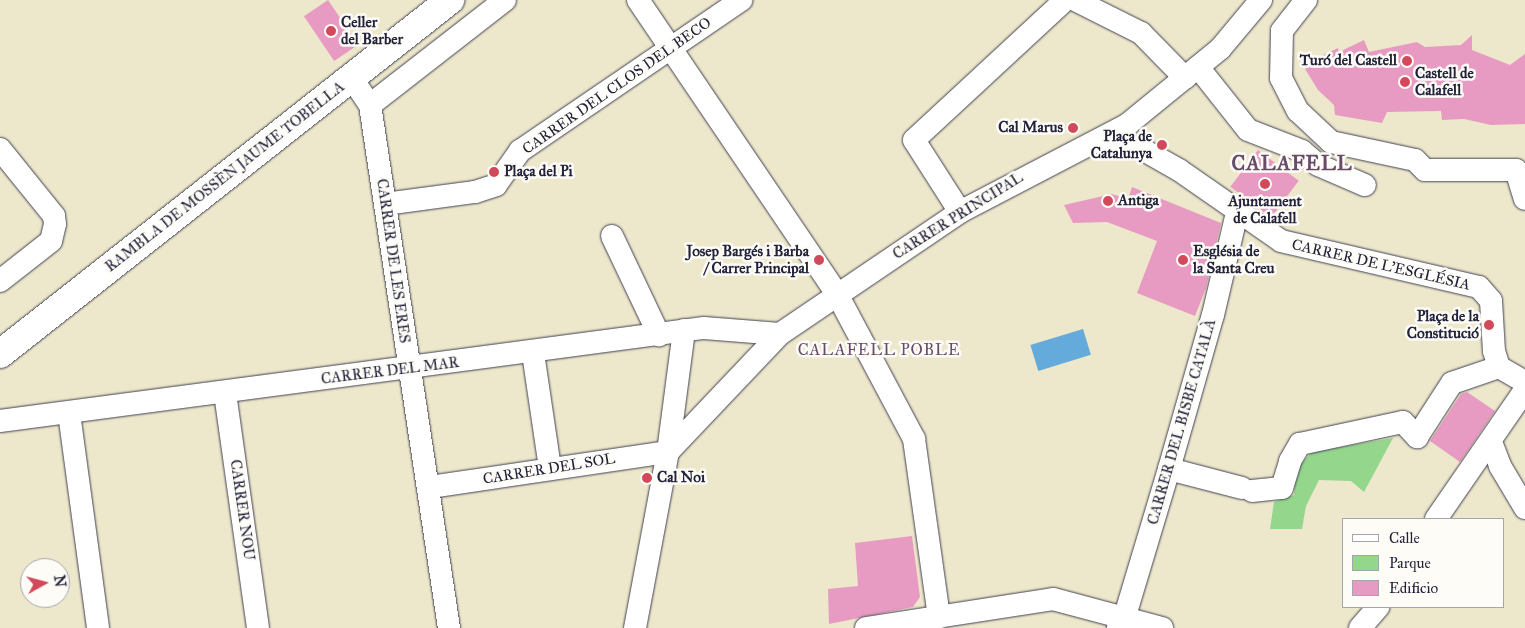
<!DOCTYPE html>
<meta charset="utf-8">
<style>
body{margin:0}
#map{position:relative;width:1525px;height:628px;overflow:hidden;background:#ede7cb;font-family:"IM FELL Great Primer",serif}
div>[style]{position:absolute}
.green>*{inset:0;background:#95d68d}
.water>*{inset:0;background:#64aadb;transform-origin:0 0}
.building>*{inset:0;background:#e89bc2;transform-origin:0 0}
.roads{filter:drop-shadow(0 0 1px #404051) drop-shadow(0 0 1px #404051)}
.street>*{height:22px;margin:-11px;padding:0 11px;transform-origin:11px;border-radius:11px;background:#fff}
.secondary>*{height:28px;margin:-14px;padding:0 14px;transform-origin:14px;border-radius:14px;background:#fff}
.dots>*{width:14px;height:14px;translate:-50% -50%;box-sizing:border-box;border:2px solid #fdfcf7;border-radius:50%}
span{translate:-50% -50%;white-space:nowrap;text-align:center;line-height:1.15;-webkit-text-stroke:5px #fdfcf7;paint-order:stroke}
.poi-label{font-size:15px;color:#22223b;font-weight:700}
.left{translate:0 -50%;text-align:left}
.right{translate:-100% -50%;text-align:right}
.street-label{font-size:15px;color:#22223b}
.neighbourhood-label{font-size:16px;color:#674c6a;letter-spacing:1px}
.district-label{font-size:20px;color:#674c6a;font-weight:700;letter-spacing:1px}
.legend{position:absolute;left:1342px;top:518px;width:162px;height:90px;box-sizing:border-box;background:#fdfcf7;border:1px solid #a5a5ac;margin:0;padding:6px 9px;list-style:none;font-size:15px;color:#22223b}
.legend li{display:flex;align-items:center;gap:10px;height:25px}
.legend b{width:25px;border:1px solid #a5a5ac}
.north{position:absolute;left:20px;top:558px;width:50px;height:50px;box-sizing:border-box;background:#fdfcf7;border:1px solid #a5a5ac;border-radius:50%;rotate:83deg;font-size:14px;font-weight:700;line-height:20px;text-align:center;color:#22223b}
.north::after{content:'';display:block;margin:auto;width:18px;height:22px;background:#d1495b;clip-path:polygon(50% 0,100% 100%,50% 72%,0 100%)}
</style>
<div id="map">
<div class="green">
<i style="clip-path:polygon(1393px 438px,1364px 492px,1351px 481px,1319px 480px,1306px 506px,1302px 529px,1270px 529px,1274px 502px,1294px 495px,1296px 469px,1312px 452px)"></i>
</div>
<div class="water">
<i style="left:1083px;top:329px;width:27px;height:55px;rotate:73deg"></i>
</div>
<div class="building">
<i style="left:328px;top:0;width:54px;height:29px;rotate:56deg"></i>
<i style="clip-path:polygon(1472px 35px,1472px 50px,1510px 65px,1525px 54px,1525px 124px,1491px 125px,1464px 119px,1442px 120px,1441px 111px,1387px 112px,1382px 123px,1335px 115px,1334px 105px,1318px 90px,1305px 69px,1324px 60px,1321px 56px,1338px 48px,1339px 52px,1364px 40px,1369px 52px,1417px 42px,1425px 47px,1461px 45px)"></i>
<i style="left:1258px;top:150px;width:51px;height:46px;rotate:37deg"></i>
<i style="clip-path:polygon(1132px 187px,1221px 223px,1206px 288px,1195px 316px,1137px 293px,1157px 241px,1107px 222px,1073px 223px,1064px 205px,1112px 194px,1128px 199px)"></i>
<i style="clip-path:polygon(1467px 392px,1495px 411px,1460px 462px,1430px 441px,1461px 394px)"></i>
<i style="clip-path:polygon(912px 536px,920px 597px,913px 607px,829px 624px,828px 589px,858px 586px,855px 543px)"></i>
</div>
<div class="roads">
<div class="street">
<i style="left:638px;top:0;width:355px;rotate:55.9deg"></i>
<i style="left:837px;top:294px;width:164px;rotate:62deg"></i>
<i style="left:914px;top:439px;width:180px;rotate:82deg"></i>
<i style="left:1075px;top:0;width:74px;rotate:26.6deg"></i>
<i style="left:1141px;top:33px;width:63px;rotate:45.6deg"></i>
<i style="left:1306px;top:0;width:39px;rotate:128deg"></i>
<i style="left:1282px;top:31px;width:47px;rotate:91.2deg"></i>
<i style="left:1281px;top:78px;width:37px;rotate:63deg"></i>
<i style="left:1298px;top:111px;width:45px;rotate:43.2deg"></i>
<i style="left:1198px;top:67px;width:80px;rotate:51.6deg"></i>
<i style="left:1248px;top:130px;width:58px;rotate:21.3deg"></i>
<i style="left:1302px;top:151px;width:21px;rotate:41deg"></i>
<i style="left:1318px;top:165px;width:51px;rotate:23.1deg"></i>
<i style="left:351px;top:77px;width:34px;rotate:56deg"></i>
<i style="left:370px;top:105px;width:529px;rotate:81.41deg"></i>
<i style="left:370px;top:105px;width:171px;rotate:-37.9deg"></i>
<i style="left:1102px;top:139px;width:39px;rotate:13deg"></i>
<i style="left:1140px;top:148px;width:45px;rotate:29.4deg"></i>
<i style="left:1179px;top:170px;width:124px;rotate:34.8deg"></i>
<i style="left:1281px;top:241px;width:203px;rotate:13.1deg"></i>
<i style="left:1479px;top:287px;width:18px;rotate:49deg"></i>
<i style="left:1491px;top:301px;width:50px;rotate:86.6deg"></i>
<i style="left:1494px;top:351px;width:17px;rotate:73deg"></i>
<i style="left:1499px;top:367px;width:30px;rotate:30deg"></i>
<i style="left:1331px;top:142px;width:86px;rotate:12.1deg"></i>
<i style="left:1415px;top:160px;width:14px;rotate:45deg"></i>
<i style="left:1425px;top:170px;width:91px"></i>
<i style="left:1516px;top:170px;width:30px;rotate:73deg"></i>
<i style="left:0;top:149px;width:86px;rotate:51.1deg"></i>
<i style="left:54px;top:216px;width:8px;rotate:83deg"></i>
<i style="left:55px;top:224px;width:17px;rotate:103deg"></i>
<i style="left:51px;top:241px;width:65px;rotate:141.9deg"></i>
<i style="left:385px;top:204px;width:91px;rotate:-7.6deg"></i>
<i style="left:475px;top:192px;width:22px;rotate:-18deg"></i>
<i style="left:496px;top:185px;width:42px;rotate:-54.8deg"></i>
<i style="left:520px;top:151px;width:268px;rotate:-34.3deg"></i>
<i style="left:960px;top:212px;width:85px;rotate:-122.6deg"></i>
<i style="left:914px;top:140px;width:206px;rotate:-42.8deg"></i>
<i style="left:612px;top:236px;width:110px;rotate:64.6deg"></i>
<i style="left:533px;top:353px;width:116px;rotate:81.6deg"></i>
<i style="left:225px;top:393px;width:237px;rotate:82deg"></i>
<i style="left:69px;top:413px;width:217px;rotate:82.3deg"></i>
<i style="left:0;top:421px;width:710px;rotate:-7.53deg"></i>
<i style="left:704px;top:328px;width:76px;rotate:4.5deg"></i>
<i style="left:1491px;top:442px;width:26px;rotate:69deg"></i>
<i style="left:1500px;top:466px;width:49px;rotate:59.2deg"></i>
<i style="left:668px;top:452px;width:163px;rotate:-46.5deg"></i>
<i style="left:780px;top:334px;width:217px;rotate:-34.1deg"></i>
<i style="left:960px;top:212px;width:190px;rotate:-27.6deg"></i>
<i style="left:1128px;top:124px;width:119px;rotate:-39.2deg"></i>
<i style="left:1220px;top:49px;width:64px;rotate:-50.1deg"></i>
<i style="left:1169px;top:469px;width:75px;rotate:14.6deg"></i>
<i style="left:430px;top:487px;width:241px;rotate:-8.4deg"></i>
<i style="left:1252px;top:491px;width:30px;rotate:-6deg"></i>
<i style="left:1282px;top:488px;width:28px;rotate:-73deg"></i>
<i style="left:1290px;top:461px;width:20px;rotate:-60deg"></i>
<i style="left:1300px;top:444px;width:105px;rotate:-12.1deg"></i>
<i style="left:1403px;top:422px;width:21px;rotate:47deg"></i>
<i style="left:1417px;top:437px;width:64px;rotate:-57.1deg"></i>
<i style="left:1452px;top:383px;width:50px;rotate:-18.8deg"></i>
<i style="left:1436px;top:519px;width:157px;rotate:-55.4deg"></i>
<i style="left:635px;top:628px;width:179px;rotate:-79.4deg"></i>
<i style="left:668px;top:452px;width:123px;rotate:-82.5deg"></i>
<i style="left:866px;top:628px;width:189px;rotate:-8.8deg"></i>
<i style="left:1053px;top:599px;width:113px;rotate:14.9deg"></i>
<i style="left:1118px;top:628px;width:11px;rotate:-56deg"></i>
<i style="left:1124px;top:619px;width:157px;rotate:-73.3deg"></i>
<i style="left:1169px;top:469px;width:160px;rotate:-74.1deg"></i>
<i style="left:1213px;top:315px;width:105px;rotate:-76.8deg"></i>
<i style="left:1360px;top:628px;width:28px;rotate:-49deg"></i>
</div>
<div class="secondary">
<i style="left:0;top:354px;width:573px;rotate:-38.19deg"></i>
</div>
</div>
<div class="dots">
<i style="left:331px;top:31px;background:#d1495b"></i>
<i style="left:1407px;top:61px;background:#d1495b"></i>
<i style="left:1405px;top:82px;background:#d1495b"></i>
<i style="left:1073px;top:128px;background:#d1495b"></i>
<i style="left:1162px;top:145px;background:#d1495b"></i>
<i style="left:494px;top:172px;background:#d1495b"></i>
<i style="left:1265px;top:184px;background:#d1495b"></i>
<i style="left:1108px;top:201px;background:#d1495b"></i>
<i style="left:819px;top:260px;background:#d1495b"></i>
<i style="left:1183px;top:260px;background:#d1495b"></i>
<i style="left:1489px;top:325px;background:#d1495b"></i>
<i style="left:647px;top:478px;background:#d1495b"></i>
</div>
<div class="poi-label">
<span class="left" style="left:341px;top:31px">Celler<br>del Barber</span>
<span class="right" style="left:1397px;top:61px">Turó del Castell</span>
<span class="left" style="left:1415px;top:82px">Castell de<br>Calafell</span>
<span class="right" style="left:1063px;top:128px">Cal Marus</span>
<span class="right" style="left:1152px;top:145px">Plaça de<br>Catalunya</span>
<span class="left" style="left:504px;top:172px">Plaça del Pi</span>
<span class="left" style="left:1118px;top:201px">Antiga</span>
<span style="left:1265px;top:210px">Ajuntament<br>de Calafell</span>
<span class="right" style="left:809px;top:260px">Josep Bargés i Barba<br>/ Carrer Principal</span>
<span class="left" style="left:1193px;top:260px">Església de<br>la Santa Creu</span>
<span class="right" style="left:1479px;top:325px">Plaça de la<br>Constitució</span>
<span class="left" style="left:657px;top:478px">Cal Noi</span>
</div>
<div class="street-label">
<span style="left:617px;top:86px;rotate:-35deg">CARRER DEL CLOS DEL BECO</span>
<span style="left:225px;top:177px;rotate:-38deg">RAMBLA DE MOSSÈN JAUME TOBELLA</span>
<span style="left:958px;top:216px;rotate:-32deg">CARRER PRINCIPAL</span>
<span style="left:393px;top:261px;rotate:82deg">CARRER DE LES ERES</span>
<span style="left:1381px;top:265px;rotate:13deg">CARRER DE L'ESGLÉSIA</span>
<span style="left:390px;top:371px;rotate:-7deg">CARRER DEL MAR</span>
<span style="left:1182px;top:422px;rotate:-74deg">CARRER DEL BISBE CATALÀ</span>
<span style="left:549px;top:469px;rotate:-9deg">CARRER DEL SOL</span>
<span style="left:242px;top:510px;rotate:82deg">CARRER NOU</span>
</div>
<div class="neighbourhood-label">
<span style="left:879px;top:350px">CALAFELL POBLE</span>
</div>
<div class="district-label">
<span style="left:1292px;top:163px">CALAFELL</span>
</div>
<ul class="legend">
<li><b style="height:6px;background:#fff"></b>Calle</li>
<li><b style="height:14px;background:#95d68d"></b>Parque</li>
<li><b style="height:14px;background:#e89bc2"></b>Edificio</li>
</ul>
<div class="north">N</div>
</div>
